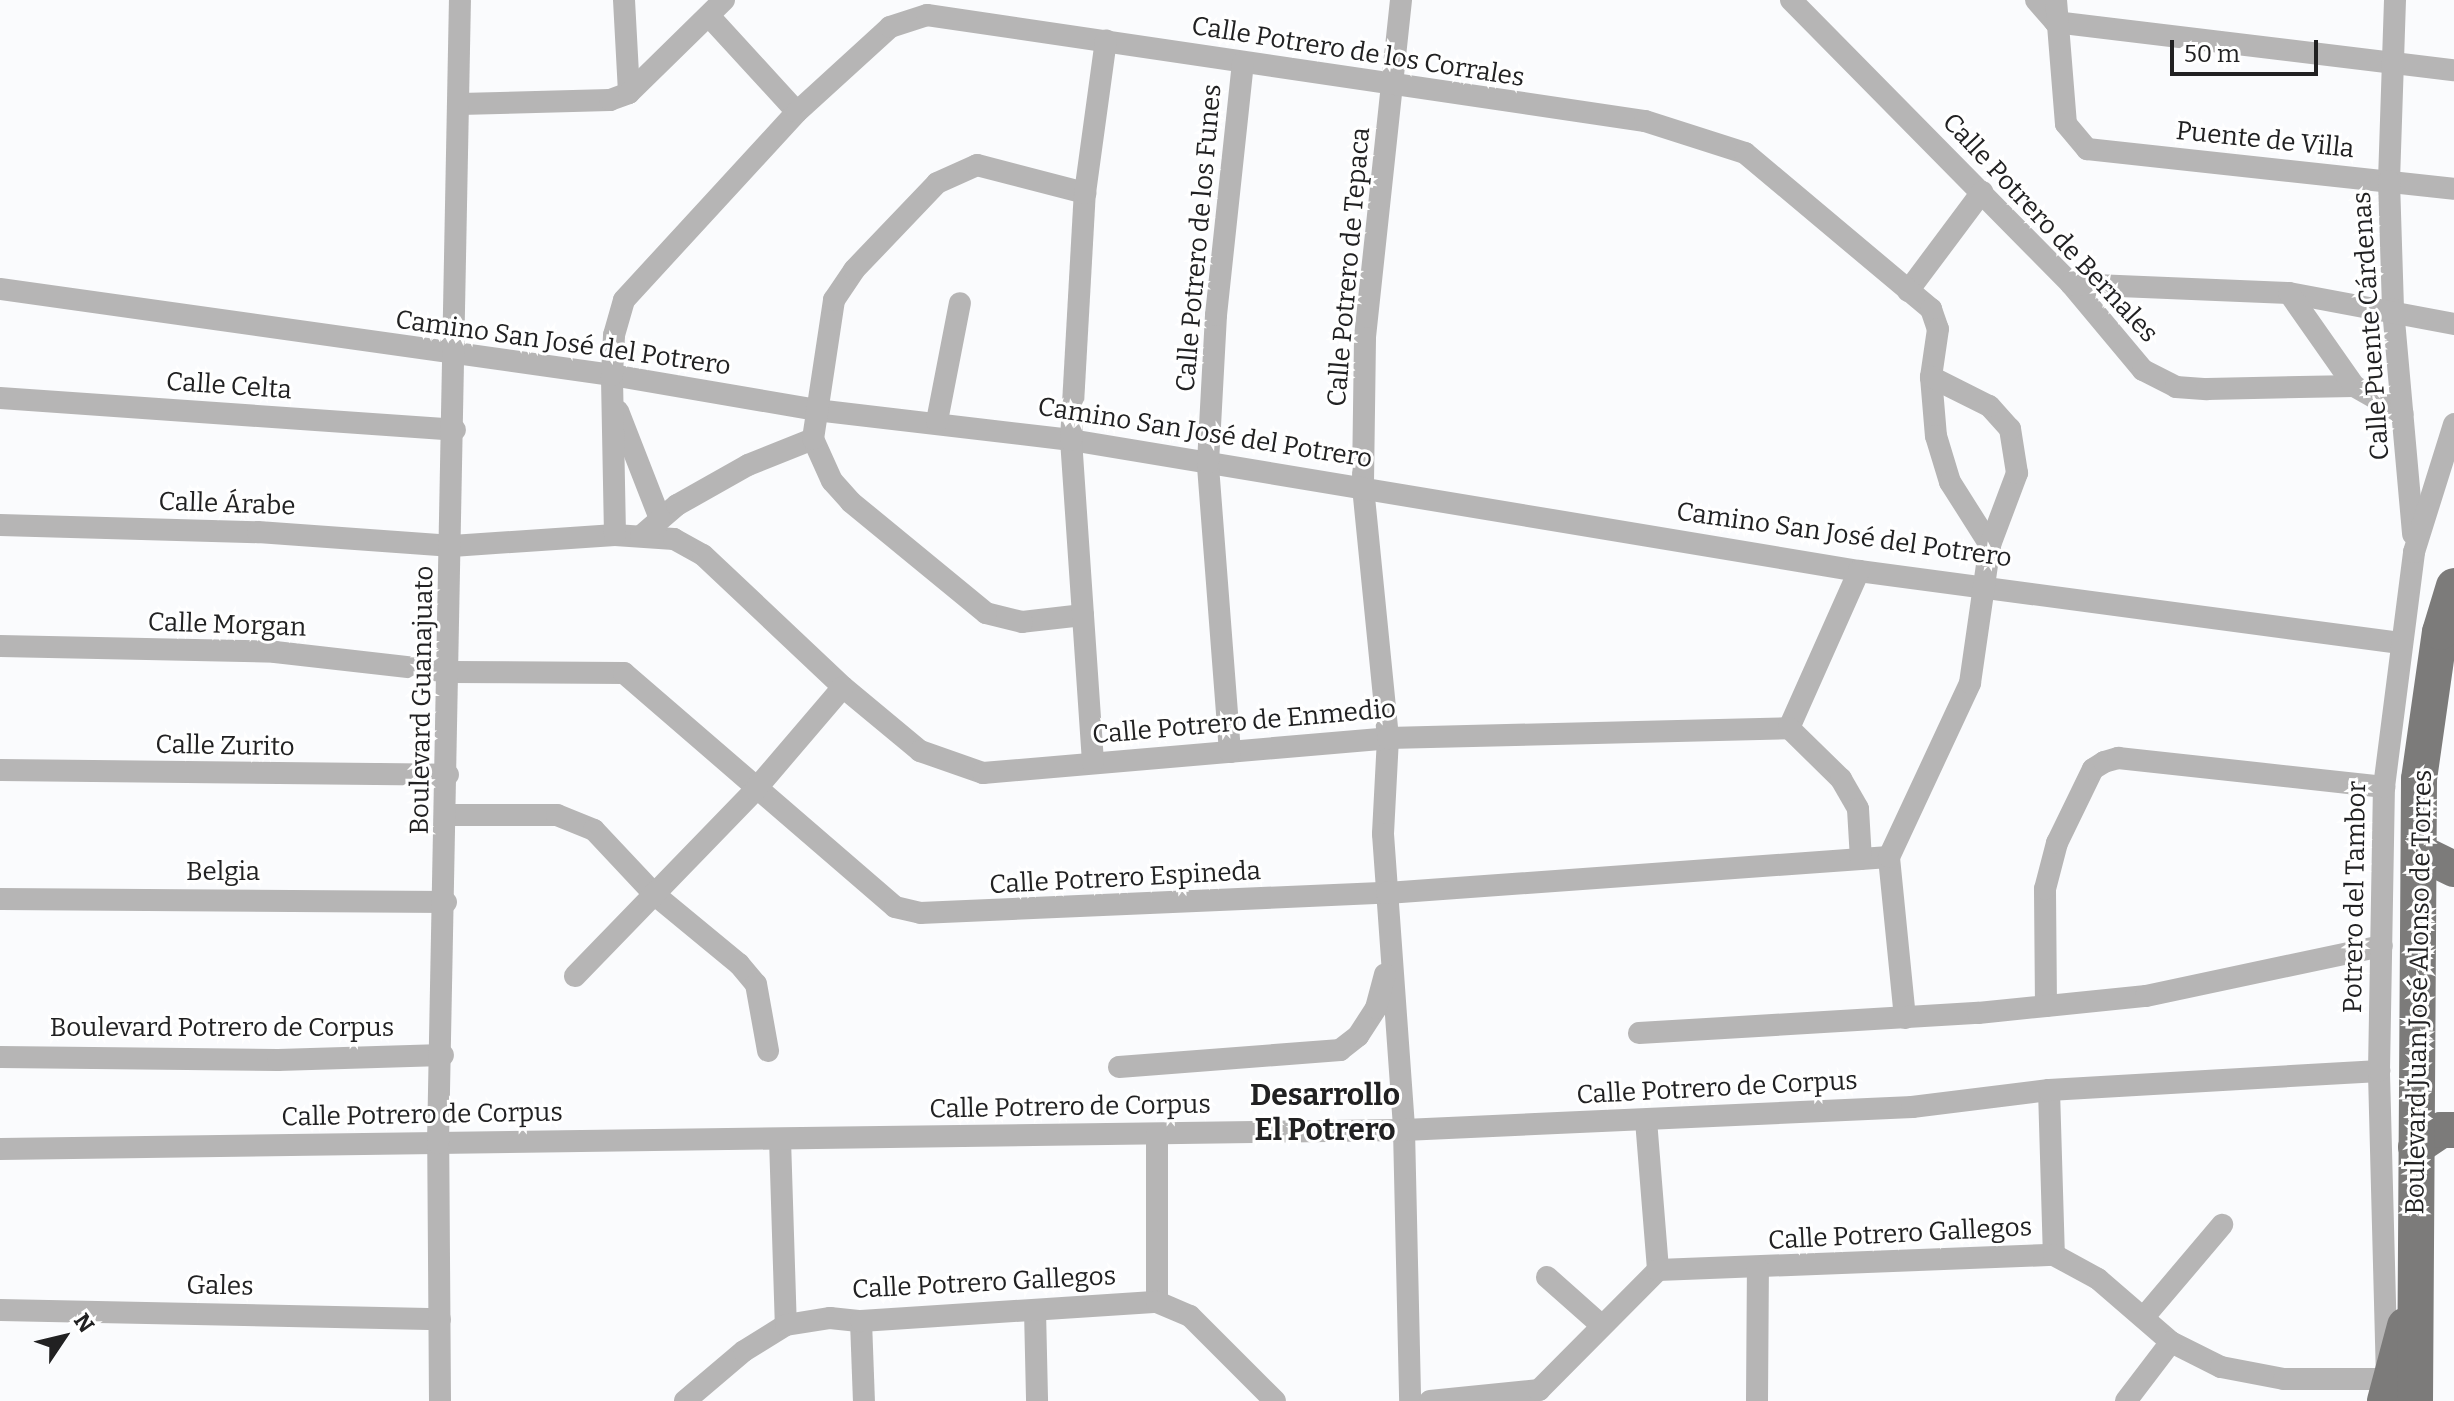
<!DOCTYPE html>
<meta charset="utf-8">
<style>
body{margin:0}
#map{position:relative;width:2454px;height:1401px;overflow:hidden;background:#fafbfd;font-family:Bitter,serif}
div>[style]{position:absolute}
.minor>*{height:22px;margin:-11px;padding:0 11px;transform-origin:11px;border-radius:11px;background:#b6b5b5}
.primary>*{height:36px;margin:-18px;padding:0 18px;transform-origin:18px;border-radius:18px;background:#7c7b7a}
span{translate:-50% -50%;white-space:nowrap;text-align:center;line-height:1.15;-webkit-text-stroke:6px #fff;paint-order:stroke}
.street-label{font-size:26px;color:#212122}
.quarter-label{font-size:30px;color:#212122;font-weight:700}
.north{position:absolute;left:24px;top:1297px;width:80px;height:80px;-webkit-text-stroke:6px #fff;paint-order:stroke;rotate:55deg;font-size:22px;font-weight:700;line-height:32px;text-align:center;color:#212122}
.north::after{content:'';display:block;margin:auto;width:28px;height:36px;background:#212122;clip-path:polygon(50% 0,100% 100%,50% 72%,0 100%)}
.scale{position:absolute;left:2170px;top:40px;width:148px;height:36px;box-sizing:border-box;border:4px solid #212122;border-top:0;padding-left:10px;font-size:24px;line-height:28px;white-space:nowrap;color:#212122;-webkit-text-stroke:6px #fff;paint-order:stroke}
</style>
<div id="map">
<div class="minor">
<i style="left:624px;top:0;width:93px;rotate:86.9deg"></i>
<i style="left:1401px;top:0;width:340px;rotate:96.1deg"></i>
<i style="left:1365px;top:338px;width:149px;rotate:90.8deg"></i>
<i style="left:1363px;top:487px;width:252px;rotate:84.3deg"></i>
<i style="left:1388px;top:738px;width:96px;rotate:93deg"></i>
<i style="left:1383px;top:834px;width:297px;rotate:85.9deg"></i>
<i style="left:1404px;top:1130px;width:271px;rotate:88.7deg"></i>
<i style="left:1791px;top:0;width:399px;rotate:45.4deg"></i>
<i style="left:2071px;top:284px;width:112px;rotate:50.1deg"></i>
<i style="left:2143px;top:370px;width:37px;rotate:27deg"></i>
<i style="left:2176px;top:387px;width:31px;rotate:4deg"></i>
<i style="left:2207px;top:389px;width:147px;rotate:-1.2deg"></i>
<i style="left:2354px;top:386px;width:56px;rotate:29.7deg"></i>
<i style="left:2036px;top:0;width:29px;rotate:49deg"></i>
<i style="left:2055px;top:22px;width:402px;rotate:6.9deg"></i>
<i style="left:2056px;top:0;width:124px;rotate:85.4deg"></i>
<i style="left:2066px;top:124px;width:33px;rotate:50deg"></i>
<i style="left:2087px;top:149px;width:369px;rotate:6.2deg"></i>
<i style="left:2395px;top:0;width:181px;rotate:91.9deg"></i>
<i style="left:2389px;top:181px;width:128px;rotate:88.2deg"></i>
<i style="left:2393px;top:309px;width:226px;rotate:84.9deg"></i>
<i style="left:709px;top:16px;width:130px;rotate:47.5deg"></i>
<i style="left:460px;top:104px;width:150px;rotate:-1.5deg"></i>
<i style="left:610px;top:100px;width:20px;rotate:-20deg"></i>
<i style="left:629px;top:93px;width:133px;rotate:-44.4deg"></i>
<i style="left:2071px;top:284px;width:218px;rotate:2.4deg"></i>
<i style="left:2289px;top:293px;width:168px;rotate:10.6deg"></i>
<i style="left:0;top:289px;width:618px;rotate:8deg"></i>
<i style="left:612px;top:375px;width:207px;rotate:9.7deg"></i>
<i style="left:816px;top:410px;width:257px;rotate:6.7deg"></i>
<i style="left:1071px;top:440px;width:799px;rotate:9.44deg"></i>
<i style="left:1859px;top:571px;width:546px;rotate:7.58deg"></i>
<i style="left:1908px;top:291px;width:124px;rotate:-53.2deg"></i>
<i style="left:2289px;top:293px;width:113px;rotate:55deg"></i>
<i style="left:0;top:398px;width:456px;rotate:4deg"></i>
<i style="left:618px;top:411px;width:116px;rotate:68.7deg"></i>
<i style="left:937px;top:421px;width:120px;rotate:-79deg"></i>
<i style="left:0;top:525px;width:258px;rotate:1.6deg"></i>
<i style="left:258px;top:532px;width:195px;rotate:4.1deg"></i>
<i style="left:452px;top:546px;width:163px;rotate:-3.9deg"></i>
<i style="left:615px;top:535px;width:59px;rotate:3.9deg"></i>
<i style="left:674px;top:539px;width:33px;rotate:29deg"></i>
<i style="left:703px;top:555px;width:192px;rotate:43.3deg"></i>
<i style="left:843px;top:687px;width:100px;rotate:39.7deg"></i>
<i style="left:920px;top:751px;width:67px;rotate:19.2deg"></i>
<i style="left:983px;top:773px;width:407px;rotate:-4.9deg"></i>
<i style="left:1388px;top:738px;width:401px;rotate:-1.4deg"></i>
<i style="left:615px;top:535px;width:160px;rotate:-91.1deg"></i>
<i style="left:612px;top:375px;width:40px;rotate:-87.1deg"></i>
<i style="left:614px;top:335px;width:36px;rotate:-74deg"></i>
<i style="left:624px;top:300px;width:255px;rotate:-47.4deg"></i>
<i style="left:797px;top:112px;width:126px;rotate:-42.4deg"></i>
<i style="left:890px;top:27px;width:39px;rotate:-18deg"></i>
<i style="left:927px;top:15px;width:726px;rotate:8.4deg"></i>
<i style="left:1645px;top:121px;width:105px;rotate:17.7deg"></i>
<i style="left:1745px;top:153px;width:243px;rotate:40deg"></i>
<i style="left:1931px;top:309px;width:21px;rotate:71deg"></i>
<i style="left:1938px;top:329px;width:49px;rotate:98.3deg"></i>
<i style="left:1931px;top:377px;width:59px;rotate:85.2deg"></i>
<i style="left:1936px;top:436px;width:48px;rotate:73.1deg"></i>
<i style="left:1950px;top:482px;width:75px;rotate:57.6deg"></i>
<i style="left:641px;top:536px;width:48px;rotate:-40.7deg"></i>
<i style="left:677px;top:505px;width:81px;rotate:-29.4deg"></i>
<i style="left:748px;top:465px;width:70px;rotate:-21.8deg"></i>
<i style="left:1083px;top:615px;width:61px;rotate:173.5deg"></i>
<i style="left:1022px;top:622px;width:37px;rotate:-166deg"></i>
<i style="left:986px;top:613px;width:175px;rotate:-140.6deg"></i>
<i style="left:851px;top:502px;width:28px;rotate:-132deg"></i>
<i style="left:832px;top:481px;width:46px;rotate:-114.3deg"></i>
<i style="left:813px;top:439px;width:141px;rotate:-81.4deg"></i>
<i style="left:834px;top:300px;width:36px;rotate:-56deg"></i>
<i style="left:854px;top:270px;width:120px;rotate:-46.3deg"></i>
<i style="left:937px;top:183px;width:44px;rotate:-24.2deg"></i>
<i style="left:977px;top:165px;width:112px;rotate:14.5deg"></i>
<i style="left:0;top:646px;width:275px;rotate:1.2deg"></i>
<i style="left:275px;top:652px;width:176px;rotate:6.5deg"></i>
<i style="left:450px;top:672px;width:174px;rotate:0.3deg"></i>
<i style="left:624px;top:673px;width:358px;rotate:40.8deg"></i>
<i style="left:895px;top:907px;width:26px;rotate:13deg"></i>
<i style="left:920px;top:913px;width:467px;rotate:-2.5deg"></i>
<i style="left:1387px;top:893px;width:503px;rotate:-4.1deg"></i>
<i style="left:1789px;top:728px;width:172px;rotate:-66deg"></i>
<i style="left:1789px;top:728px;width:73px;rotate:44.4deg"></i>
<i style="left:1841px;top:779px;width:34px;rotate:60deg"></i>
<i style="left:1858px;top:809px;width:50px;rotate:86.6deg"></i>
<i style="left:1230px;top:752px;width:290px;rotate:-94.4deg"></i>
<i style="left:1208px;top:463px;width:148px;rotate:-86.9deg"></i>
<i style="left:1216px;top:315px;width:253px;rotate:-83.9deg"></i>
<i style="left:1093px;top:762px;width:323px;rotate:-93.9deg"></i>
<i style="left:1071px;top:440px;width:247px;rotate:-86.8deg"></i>
<i style="left:1085px;top:193px;width:154px;rotate:-82.2deg"></i>
<i style="left:0;top:770px;width:448px;rotate:0.6deg"></i>
<i style="left:448px;top:815px;width:109px"></i>
<i style="left:557px;top:815px;width:40px;rotate:22deg"></i>
<i style="left:594px;top:830px;width:88px;rotate:46.8deg"></i>
<i style="left:654px;top:894px;width:110px;rotate:39.5deg"></i>
<i style="left:739px;top:964px;width:26px;rotate:50deg"></i>
<i style="left:756px;top:984px;width:68px;rotate:79.8deg"></i>
<i style="left:0;top:899px;width:446px;rotate:0.4deg"></i>
<i style="left:575px;top:976px;width:259px;rotate:-45.9deg"></i>
<i style="left:755px;top:790px;width:135px;rotate:-49.5deg"></i>
<i style="left:2046px;top:1006px;width:117px;rotate:-90.5deg"></i>
<i style="left:2045px;top:889px;width:48px;rotate:-75.4deg"></i>
<i style="left:2057px;top:843px;width:82px;rotate:-64.1deg"></i>
<i style="left:2093px;top:769px;width:13px;rotate:-32deg"></i>
<i style="left:2104px;top:762px;width:15px;rotate:-16deg"></i>
<i style="left:2118px;top:758px;width:268px;rotate:6.2deg"></i>
<i style="left:1905px;top:1018px;width:162px;rotate:-95.7deg"></i>
<i style="left:1889px;top:857px;width:192px;rotate:-65deg"></i>
<i style="left:1970px;top:683px;width:139px;rotate:-81.8deg"></i>
<i style="left:1990px;top:545px;width:77px;rotate:-69.4deg"></i>
<i style="left:2017px;top:473px;width:45px;rotate:-99deg"></i>
<i style="left:2010px;top:429px;width:31px;rotate:-132deg"></i>
<i style="left:1989px;top:406px;width:65px;rotate:-153.4deg"></i>
<i style="left:1639px;top:1033px;width:340px;rotate:-3.4deg"></i>
<i style="left:1978px;top:1013px;width:169px;rotate:-5.8deg"></i>
<i style="left:2146px;top:996px;width:241px;rotate:-12deg"></i>
<i style="left:0;top:1057px;width:278px;rotate:0.6deg"></i>
<i style="left:278px;top:1060px;width:165px;rotate:-1.7deg"></i>
<i style="left:1119px;top:1067px;width:222px;rotate:-4.4deg"></i>
<i style="left:1340px;top:1050px;width:23px;rotate:-38deg"></i>
<i style="left:1358px;top:1036px;width:33px;rotate:-57deg"></i>
<i style="left:1376px;top:1008px;width:35px;rotate:-75deg"></i>
<i style="left:2049px;top:1090px;width:165px;rotate:88.3deg"></i>
<i style="left:1646px;top:1120px;width:150px;rotate:85.4deg"></i>
<i style="left:780px;top:1139px;width:186px;rotate:88.2deg"></i>
<i style="left:0;top:1149px;width:1404px;rotate:-0.78deg"></i>
<i style="left:1404px;top:1130px;width:509px;rotate:-2.59deg"></i>
<i style="left:1912px;top:1107px;width:138px;rotate:-7.1deg"></i>
<i style="left:2049px;top:1090px;width:331px;rotate:-3.3deg"></i>
<i style="left:1547px;top:1277px;width:71px;rotate:41.6deg"></i>
<i style="left:1157px;top:1302px;width:168px;rotate:-90deg"></i>
<i style="left:0;top:1310px;width:440px;rotate:1.2deg"></i>
<i style="left:1035px;top:1310px;width:91px;rotate:88.7deg"></i>
<i style="left:2144px;top:1317px;width:121px;rotate:-49.7deg"></i>
<i style="left:861px;top:1321px;width:80px;rotate:87.9deg"></i>
<i style="left:440px;top:1401px;width:258px;rotate:-90.4deg"></i>
<i style="left:438px;top:1143px;width:1143px;rotate:-88.9deg"></i>
<i style="left:685px;top:1401px;width:77px;rotate:-40.3deg"></i>
<i style="left:744px;top:1351px;width:49px;rotate:-31.8deg"></i>
<i style="left:786px;top:1325px;width:45px;rotate:-9deg"></i>
<i style="left:830px;top:1318px;width:31px;rotate:6deg"></i>
<i style="left:861px;top:1321px;width:297px;rotate:-3.7deg"></i>
<i style="left:1157px;top:1302px;width:36px;rotate:23deg"></i>
<i style="left:1190px;top:1316px;width:120px;rotate:45deg"></i>
<i style="left:1430px;top:1401px;width:110px;rotate:-5.8deg"></i>
<i style="left:1539px;top:1390px;width:169px;rotate:-45.2deg"></i>
<i style="left:1658px;top:1270px;width:396px;rotate:-2.2deg"></i>
<i style="left:2054px;top:1255px;width:50px;rotate:28.6deg"></i>
<i style="left:2098px;top:1279px;width:96px;rotate:40.8deg"></i>
<i style="left:2171px;top:1342px;width:56px;rotate:26.6deg"></i>
<i style="left:2221px;top:1367px;width:64px;rotate:10.8deg"></i>
<i style="left:2284px;top:1379px;width:103px"></i>
<i style="left:2387px;top:1379px;width:308px;rotate:-91.5deg"></i>
<i style="left:2379px;top:1071px;width:284px;rotate:-89deg"></i>
<i style="left:2384px;top:787px;width:237px;rotate:-82.7deg"></i>
<i style="left:2414px;top:552px;width:134px;rotate:-72.6deg"></i>
<i style="left:1757px;top:1401px;width:133px;rotate:-89.6deg"></i>
<i style="left:2126px;top:1401px;width:74px;rotate:-52.7deg"></i>
</div>
<div class="primary">
<i style="left:2419px;top:852px;width:39px;rotate:26deg"></i>
<i style="left:2416px;top:1147px;width:30px;rotate:-34deg"></i>
<i style="left:2441px;top:1130px;width:13px"></i>
<i style="left:2385px;top:1401px;width:78px;rotate:-75.1deg"></i>
<i style="left:2415px;top:1401px;width:622px;rotate:-89.63deg"></i>
<i style="left:2419px;top:779px;width:148px;rotate:-81.9deg"></i>
<i style="left:2440px;top:632px;width:48px;rotate:-73.1deg"></i>
</div>
<div class="street-label">
<span style="left:1358px;top:52px;rotate:9deg">Calle Potrero de los Corrales</span>
<span style="left:2265px;top:140px;rotate:6deg">Puente de Villa</span>
<span style="left:2050px;top:228px;rotate:47deg">Calle Potrero de Bernales</span>
<span style="left:1199px;top:238px;rotate:-85deg">Calle Potrero de los Funes</span>
<span style="left:1349px;top:267px;rotate:-85deg">Calle Potrero de Tepaca</span>
<span style="left:2371px;top:326px;rotate:-94deg">Calle Puente Cárdenas</span>
<span style="left:563px;top:343px;rotate:8deg">Camino San José del Potrero</span>
<span style="left:229px;top:386px;rotate:4deg">Calle Celta</span>
<span style="left:1205px;top:433px;rotate:9deg">Camino San José del Potrero</span>
<span style="left:227px;top:504px;rotate:2deg">Calle Árabe</span>
<span style="left:1844px;top:535px;rotate:8deg">Camino San José del Potrero</span>
<span style="left:227px;top:625px;rotate:2deg">Calle Morgan</span>
<span style="left:422px;top:700px;rotate:-89deg">Boulevard Guanajuato</span>
<span style="left:1244px;top:722px;rotate:-5deg">Calle Potrero de Enmedio</span>
<span style="left:225px;top:746px;rotate:1deg">Calle Zurito</span>
<span style="left:223px;top:872px">Belgia</span>
<span style="left:1125px;top:878px;rotate:-3deg">Calle Potrero Espineda</span>
<span style="left:2355px;top:897px;rotate:-89deg">Potrero del Tambor</span>
<span style="left:2419px;top:992px;rotate:-89deg">Boulevard Juan José Alonso de Torres</span>
<span style="left:222px;top:1028px">Boulevard Potrero de Corpus</span>
<span style="left:1717px;top:1088px;rotate:-3deg">Calle Potrero de Corpus</span>
<span style="left:1070px;top:1107px;rotate:-1deg">Calle Potrero de Corpus</span>
<span style="left:422px;top:1115px;rotate:-1deg">Calle Potrero de Corpus</span>
<span style="left:1900px;top:1234px;rotate:-3deg">Calle Potrero Gallegos</span>
<span style="left:984px;top:1283px;rotate:-3deg">Calle Potrero Gallegos</span>
<span style="left:220px;top:1286px;rotate:1deg">Gales</span>
</div>
<div class="quarter-label">
<span style="left:1325px;top:1112px">Desarrollo<br>El Potrero</span>
</div>
<div class="north">N</div>
<div class="scale">50 m</div>
</div>
